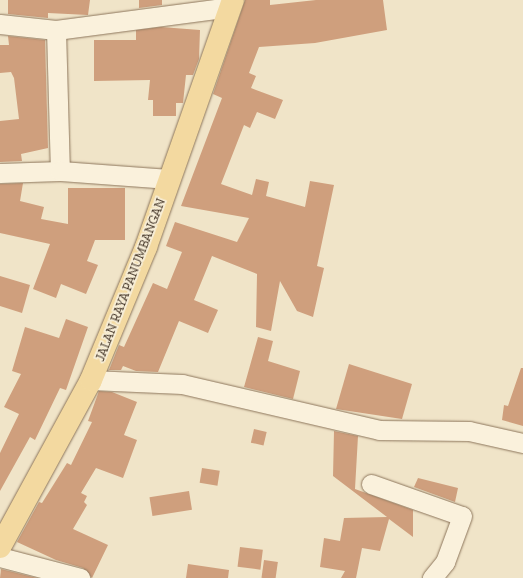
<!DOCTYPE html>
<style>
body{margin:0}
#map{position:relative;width:523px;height:578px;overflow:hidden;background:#f0e4c8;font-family:"Zilla Slab",serif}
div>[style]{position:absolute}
.building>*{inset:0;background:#cf9f7d;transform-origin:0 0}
.roads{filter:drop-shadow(0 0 1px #8d765c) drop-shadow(0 0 1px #8d765c)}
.minor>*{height:19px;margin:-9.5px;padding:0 9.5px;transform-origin:9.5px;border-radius:9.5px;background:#faf1dc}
.major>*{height:22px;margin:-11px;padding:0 11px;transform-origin:11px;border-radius:11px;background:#f3d9a0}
span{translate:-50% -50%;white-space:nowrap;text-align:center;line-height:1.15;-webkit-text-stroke:3.5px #f7eed8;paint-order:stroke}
.street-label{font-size:13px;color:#3d2e20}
</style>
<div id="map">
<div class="building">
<i style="clip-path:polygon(8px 0,90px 0,88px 15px,48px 13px,48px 18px,8px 14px)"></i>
<i style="clip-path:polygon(139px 0,162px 0,162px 5px,139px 8px)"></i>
<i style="clip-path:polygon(245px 0,270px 0,270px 5px,316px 0,383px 0,387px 30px,315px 43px,259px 47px,249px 73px,256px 76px,251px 88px,283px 100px,275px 119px,257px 112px,250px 128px,244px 125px,221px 184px,252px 195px,256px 179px,269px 182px,266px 196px,305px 207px,310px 181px,334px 185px,317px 266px,324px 268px,313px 317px,297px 311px,280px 281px,271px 331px,256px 327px,257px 274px,212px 256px,194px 300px,218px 310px,208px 333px,179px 321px,158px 372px,136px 371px,123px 366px,121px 370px,109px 370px,119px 345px,124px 347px,153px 283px,167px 289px,182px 252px,166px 246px,175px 222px,237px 242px,249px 218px,181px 206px,222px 98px,213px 94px)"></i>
<i style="clip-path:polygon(161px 27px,200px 30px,199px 59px,193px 75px,186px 75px,183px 103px,176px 103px,176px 116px,153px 116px,153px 100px,148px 100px,150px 80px,94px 81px,94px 40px,136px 40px,136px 30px)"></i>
<i style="clip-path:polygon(8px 36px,45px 40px,48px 148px,21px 154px,22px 161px,0 162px,0 121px,19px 119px,14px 78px,11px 72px,0 73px,0 45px,9px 45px)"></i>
<i style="clip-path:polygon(23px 183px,20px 201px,44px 207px,41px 219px,68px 224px,68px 188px,125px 188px,125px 240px,95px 240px,87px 261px,98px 265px,86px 294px,61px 284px,56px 298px,33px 289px,50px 244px,0 233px,0 184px)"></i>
<i style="clip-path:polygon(0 276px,30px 285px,22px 313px,0 306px)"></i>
<i style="clip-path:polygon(66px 319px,88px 327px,66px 390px,60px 388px,35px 440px,30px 437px,0 491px,0 453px,19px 414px,4px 407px,21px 374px,12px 371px,25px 327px,59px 338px)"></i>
<i style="clip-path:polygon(258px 337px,273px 341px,268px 361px,300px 371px,293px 399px,244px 387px)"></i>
<i style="clip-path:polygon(349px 364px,412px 384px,402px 419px,336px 409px)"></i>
<i style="clip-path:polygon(521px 368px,523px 368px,523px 426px,502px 420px,504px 405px,508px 406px)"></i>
<i style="clip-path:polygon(99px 391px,112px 392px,137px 402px,124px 435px,137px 440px,123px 478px,96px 468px,81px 493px,87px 496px,84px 502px,87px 505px,73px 529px,108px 545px,92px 578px,83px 568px,56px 560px,17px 542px,39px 502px,42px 503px,67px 463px,71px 465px,92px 422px,88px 421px)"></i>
<i style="left:254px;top:429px;width:13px;height:14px;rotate:13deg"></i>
<i style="clip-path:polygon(334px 431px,358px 436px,355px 489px,413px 510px,413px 537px,389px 519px,380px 551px,362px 548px,356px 578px,341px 578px,345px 571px,320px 567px,324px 538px,340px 541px,344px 518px,387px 517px,333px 476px)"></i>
<i style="left:202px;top:468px;width:18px;height:15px;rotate:9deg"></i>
<i style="clip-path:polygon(418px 478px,458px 488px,455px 502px,414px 487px)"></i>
<i style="left:189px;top:491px;width:19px;height:40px;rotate:81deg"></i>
<i style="left:240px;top:547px;width:23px;height:20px;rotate:7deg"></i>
<i style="left:264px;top:560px;width:14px;height:18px;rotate:8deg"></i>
<i style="clip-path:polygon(188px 564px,229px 570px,228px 578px,186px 578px)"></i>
<i style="clip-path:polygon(1px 569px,37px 578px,0 578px)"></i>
</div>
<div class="roads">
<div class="minor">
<i style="left:0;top:24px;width:56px;rotate:6.1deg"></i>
<i style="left:56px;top:30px;width:176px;rotate:-7.5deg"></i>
<i style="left:56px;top:30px;width:141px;rotate:88.4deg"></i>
<i style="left:0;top:173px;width:60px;rotate:-1.9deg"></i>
<i style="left:60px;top:171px;width:110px;rotate:4.2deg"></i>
<i style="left:91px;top:380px;width:91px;rotate:2.5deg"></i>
<i style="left:182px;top:384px;width:202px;rotate:13.1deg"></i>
<i style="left:379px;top:430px;width:90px;rotate:0.6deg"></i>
<i style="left:469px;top:431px;width:55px;rotate:12.5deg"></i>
<i style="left:371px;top:484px;width:96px;rotate:19.4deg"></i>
<i style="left:462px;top:516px;width:49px;rotate:110.3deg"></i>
<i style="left:445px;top:562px;width:21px;rotate:129deg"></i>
<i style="left:0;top:557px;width:83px;rotate:14.7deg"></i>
</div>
<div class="major">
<i style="left:0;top:547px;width:190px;rotate:-61.4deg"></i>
<i style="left:91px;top:380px;width:144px;rotate:-67.5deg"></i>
<i style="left:146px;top:247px;width:262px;rotate:-70.6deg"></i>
</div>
</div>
<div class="street-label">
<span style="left:131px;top:280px;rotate:-69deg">JALAN RAYA PANUMBANGAN</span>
</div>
</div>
